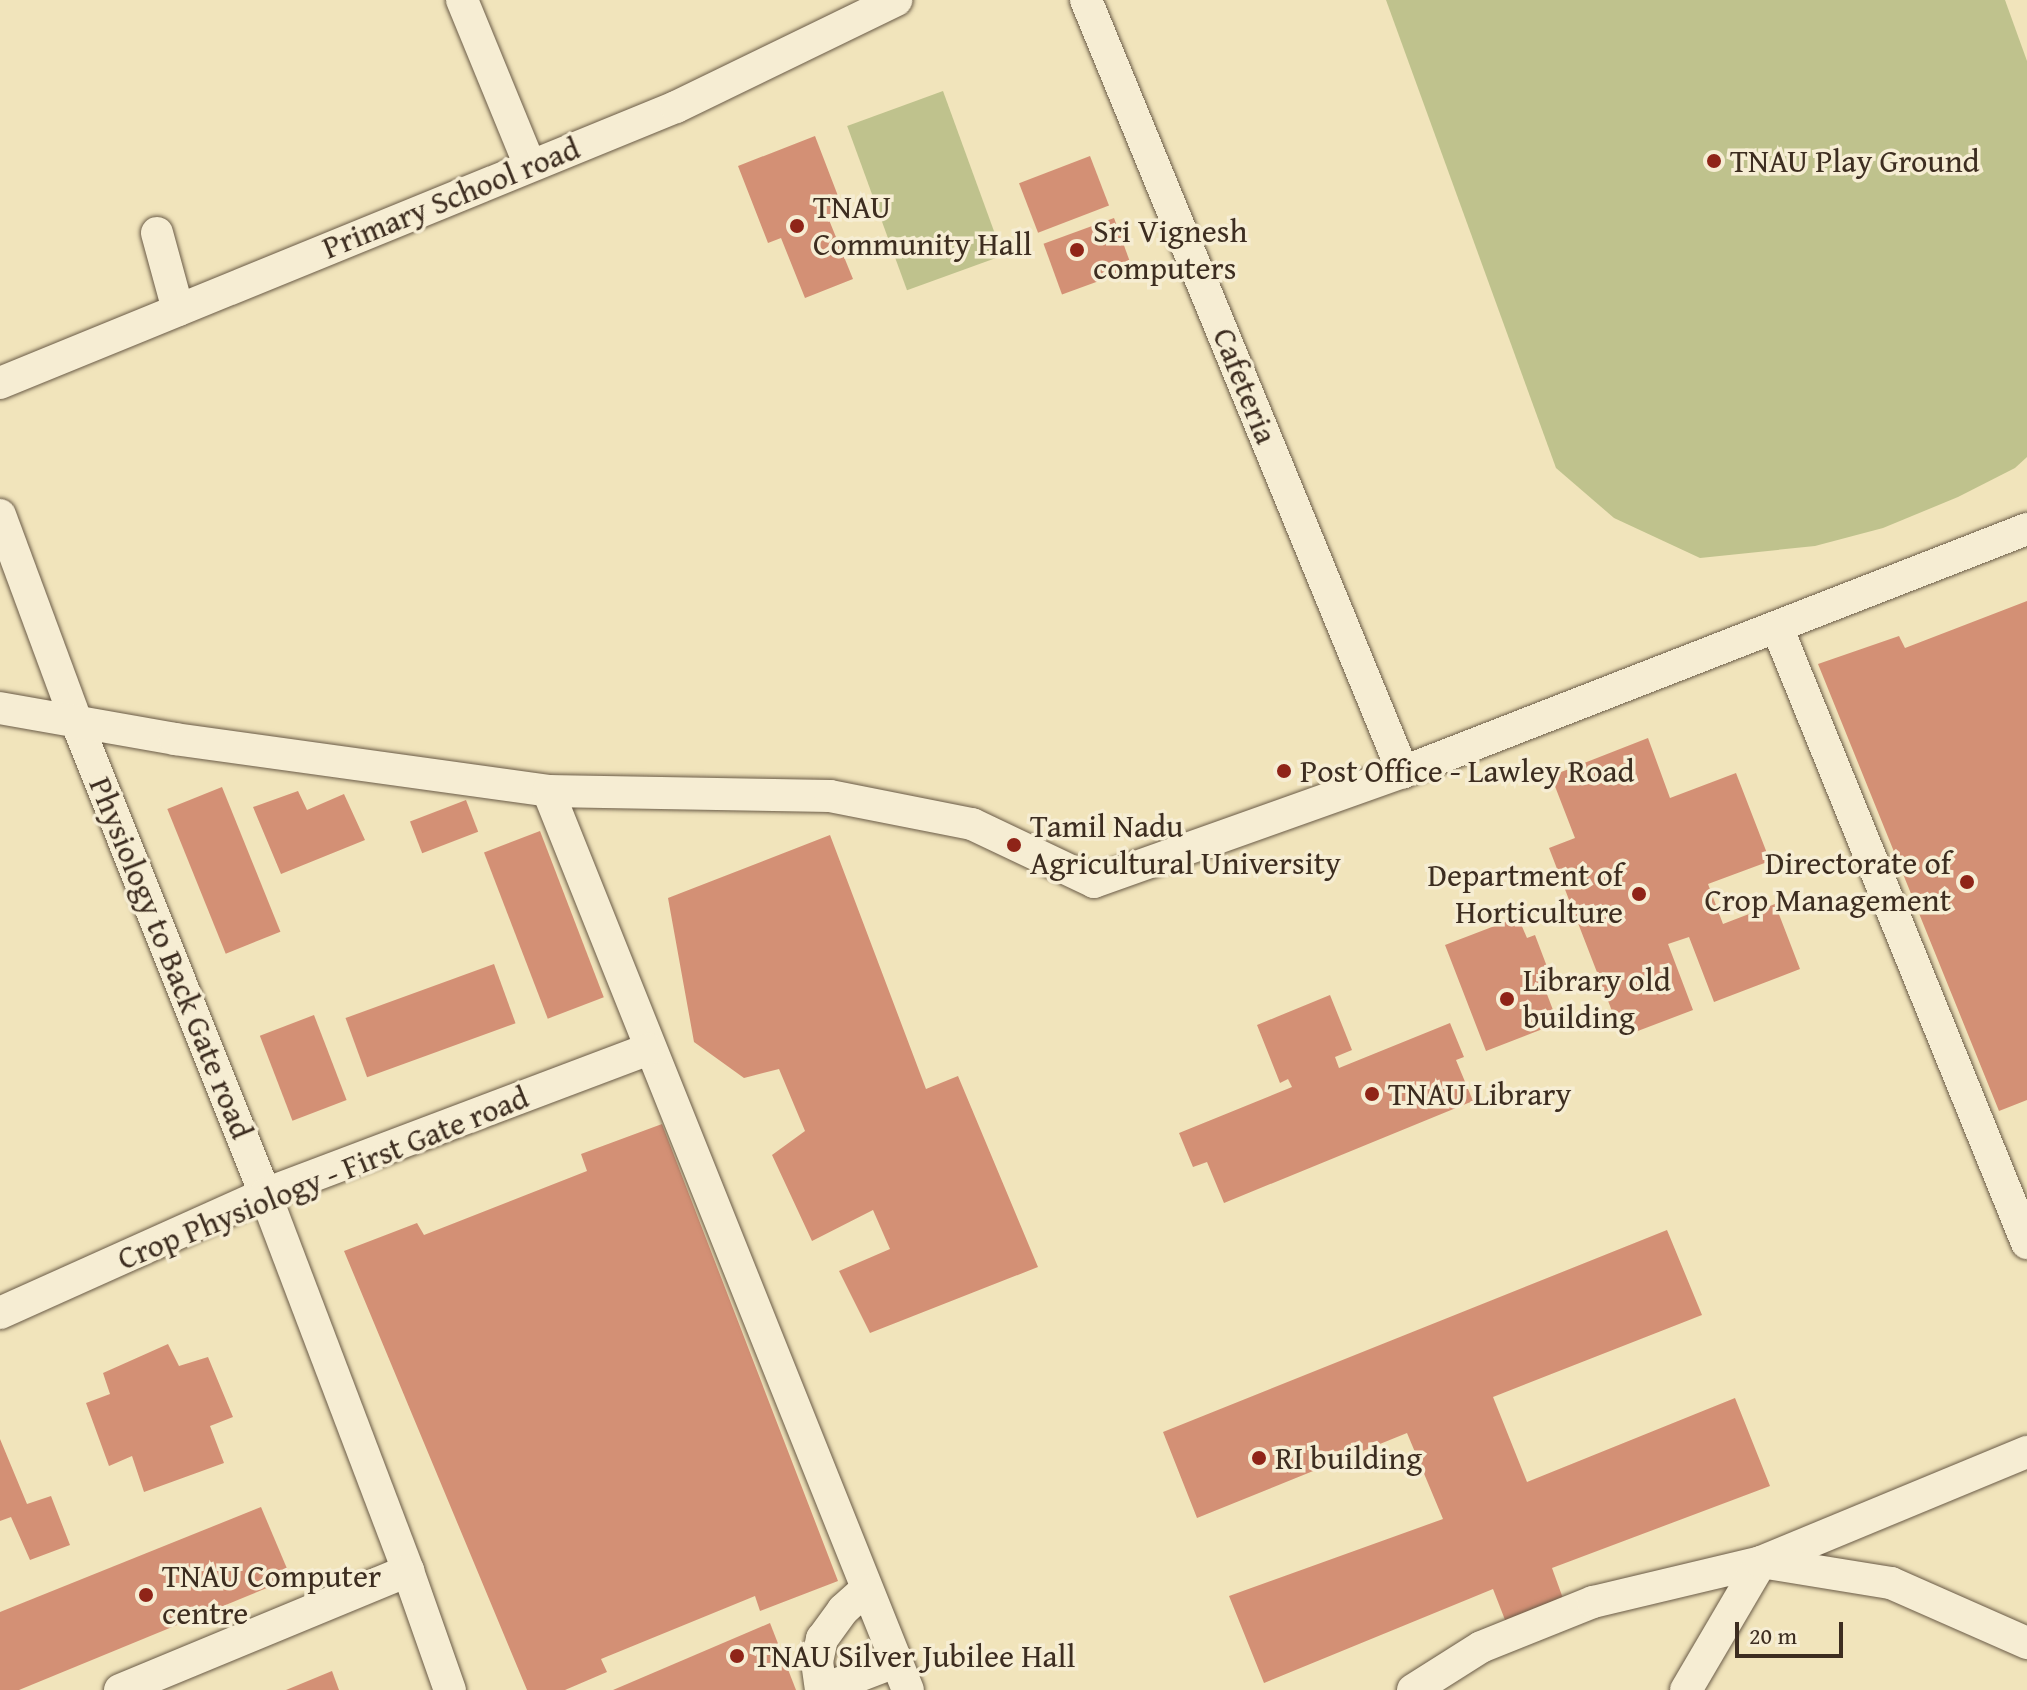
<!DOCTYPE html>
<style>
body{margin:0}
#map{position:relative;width:2027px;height:1690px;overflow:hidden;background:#f1e4bb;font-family:"Gentium Book Plus",serif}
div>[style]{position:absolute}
.green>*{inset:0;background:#bfc28d;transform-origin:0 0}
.building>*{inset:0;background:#d39075;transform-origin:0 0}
.roads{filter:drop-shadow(0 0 2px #6a5b47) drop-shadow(0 0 2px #6a5b47)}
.street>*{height:32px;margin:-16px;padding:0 16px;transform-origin:16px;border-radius:16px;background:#f6edd3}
.dots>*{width:22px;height:22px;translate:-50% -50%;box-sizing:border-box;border:4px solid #f6edd3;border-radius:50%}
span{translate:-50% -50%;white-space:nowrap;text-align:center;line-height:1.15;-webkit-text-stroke:7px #f6edd3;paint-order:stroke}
.poi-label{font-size:32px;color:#3d2d20}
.left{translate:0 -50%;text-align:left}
.right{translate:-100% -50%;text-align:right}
.street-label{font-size:32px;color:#3d2d20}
.scale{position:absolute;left:1735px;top:1622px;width:108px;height:36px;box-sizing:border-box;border:4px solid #3d2d20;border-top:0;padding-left:10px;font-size:24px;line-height:28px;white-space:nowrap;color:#3d2d20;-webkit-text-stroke:6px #f6edd3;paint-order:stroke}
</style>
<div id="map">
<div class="green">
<i style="clip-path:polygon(1386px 0,2005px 0,2027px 61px,2027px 457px,2015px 468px,1958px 497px,1883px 528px,1815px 546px,1700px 558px,1614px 518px,1556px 468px)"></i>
<i style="left:943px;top:91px;width:175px;height:102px;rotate:70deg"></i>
</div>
<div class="building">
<i style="clip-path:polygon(815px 136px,843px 209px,827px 215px,853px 279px,805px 298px,781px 238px,768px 243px,738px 166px)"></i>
<i style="left:1090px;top:156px;width:53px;height:76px;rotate:69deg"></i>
<i style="left:1114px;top:218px;width:54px;height:75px;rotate:70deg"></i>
<i style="clip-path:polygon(2027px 601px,2027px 1100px,1999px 1111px,1818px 664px,1899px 636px,1905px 648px)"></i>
<i style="clip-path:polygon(1648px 738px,1670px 798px,1736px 773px,1770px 861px,1708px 884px,1723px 924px,1775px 904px,1800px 969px,1714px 1002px,1689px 937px,1668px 944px,1693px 1010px,1622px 1037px,1549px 848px,1575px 838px,1551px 776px)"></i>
<i style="left:222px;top:787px;width:156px;height:59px;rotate:68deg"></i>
<i style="clip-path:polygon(298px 791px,307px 810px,344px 794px,365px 840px,281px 874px,253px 807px)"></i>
<i style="left:466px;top:800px;width:34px;height:60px;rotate:69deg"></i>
<i style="left:540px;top:831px;width:178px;height:60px;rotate:69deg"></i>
<i style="clip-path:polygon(830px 835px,926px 1089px,958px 1076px,1038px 1267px,870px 1333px,839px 1271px,890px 1249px,873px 1210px,812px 1241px,772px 1155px,805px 1131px,779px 1069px,744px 1078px,694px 1042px,668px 898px)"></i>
<i style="clip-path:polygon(1518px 917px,1527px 938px,1535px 935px,1549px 972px,1540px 976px,1558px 1023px,1486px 1051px,1445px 945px)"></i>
<i style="left:494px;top:964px;width:63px;height:158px;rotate:70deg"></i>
<i style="clip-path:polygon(1330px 995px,1352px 1050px,1335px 1057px,1339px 1068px,1450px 1023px,1464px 1057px,1456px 1060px,1473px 1101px,1224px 1203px,1207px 1162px,1193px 1167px,1179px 1133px,1292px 1087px,1288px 1079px,1280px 1083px,1257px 1025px)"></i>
<i style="left:314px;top:1015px;width:91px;height:58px;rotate:69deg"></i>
<i style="clip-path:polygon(662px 1124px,838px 1581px,760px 1611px,755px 1596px,601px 1659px,607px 1672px,565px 1690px,527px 1690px,344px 1251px,417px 1223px,424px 1235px,587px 1171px,581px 1154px)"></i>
<i style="clip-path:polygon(1667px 1230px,1702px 1315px,1493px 1397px,1527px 1482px,1735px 1398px,1770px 1486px,1552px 1568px,1565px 1604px,1507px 1625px,1493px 1589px,1264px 1683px,1229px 1596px,1443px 1519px,1407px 1433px,1197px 1518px,1163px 1432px)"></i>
<i style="clip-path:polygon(168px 1344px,179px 1366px,208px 1357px,233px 1417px,210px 1426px,224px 1463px,144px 1492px,132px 1456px,109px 1466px,86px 1403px,110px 1394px,103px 1373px)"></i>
<i style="clip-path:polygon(0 1439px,27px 1504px,51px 1496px,70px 1545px,30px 1560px,11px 1517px,0 1521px)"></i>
<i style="clip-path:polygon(261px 1507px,291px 1578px,19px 1690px,0 1690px,0 1612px)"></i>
<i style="clip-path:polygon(770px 1623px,796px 1690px,613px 1690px)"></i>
<i style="clip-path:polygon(332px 1671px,339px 1690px,286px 1690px)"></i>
</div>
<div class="roads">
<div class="street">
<i style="left:462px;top:0;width:179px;rotate:67.7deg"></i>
<i style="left:1086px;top:0;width:835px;rotate:67.68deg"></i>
<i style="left:157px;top:233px;width:80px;rotate:74.7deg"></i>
<i style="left:0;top:383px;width:730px;rotate:-22.21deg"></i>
<i style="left:676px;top:107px;width:245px;rotate:-25.9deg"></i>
<i style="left:0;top:515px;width:220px;rotate:69.7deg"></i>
<i style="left:76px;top:721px;width:509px;rotate:68.22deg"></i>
<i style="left:265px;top:1194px;width:403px;rotate:69.2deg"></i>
<i style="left:1777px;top:627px;width:665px;rotate:67.91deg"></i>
<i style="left:0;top:708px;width:178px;rotate:10deg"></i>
<i style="left:175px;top:739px;width:377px;rotate:7.9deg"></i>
<i style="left:548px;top:791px;width:282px;rotate:1deg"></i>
<i style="left:830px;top:796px;width:145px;rotate:11.2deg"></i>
<i style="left:972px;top:824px;width:135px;rotate:25.4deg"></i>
<i style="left:1094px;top:882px;width:328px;rotate:-19.6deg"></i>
<i style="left:1403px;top:772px;width:670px;rotate:-21.28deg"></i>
<i style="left:548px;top:791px;width:968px;rotate:68.18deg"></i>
<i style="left:0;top:1313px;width:290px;rotate:-24.2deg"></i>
<i style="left:265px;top:1194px;width:410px;rotate:-20.7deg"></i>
<i style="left:120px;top:1690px;width:312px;rotate:-22.5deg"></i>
<i style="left:408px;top:1571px;width:126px;rotate:70.6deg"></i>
<i style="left:821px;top:1690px;width:28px;rotate:-98deg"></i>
<i style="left:817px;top:1662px;width:24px;rotate:-78deg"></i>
<i style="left:822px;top:1639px;width:36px;rotate:-54deg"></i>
<i style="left:843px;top:1610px;width:30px;rotate:-42deg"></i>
<i style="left:822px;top:1690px;width:80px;rotate:-21.1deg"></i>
<i style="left:1413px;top:1690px;width:80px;rotate:-32.3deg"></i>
<i style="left:1481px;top:1647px;width:121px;rotate:-21.9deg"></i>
<i style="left:1593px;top:1602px;width:173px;rotate:-13.4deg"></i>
<i style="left:1761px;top:1562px;width:288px;rotate:-22.5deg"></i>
<i style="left:1686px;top:1690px;width:148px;rotate:-59.6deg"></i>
<i style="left:1761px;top:1562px;width:132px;rotate:9.2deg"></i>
<i style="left:1891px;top:1583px;width:149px;rotate:23.8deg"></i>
</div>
</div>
<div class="dots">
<i style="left:1714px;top:161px;background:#8f2418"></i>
<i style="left:797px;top:226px;background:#8f2418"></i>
<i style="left:1077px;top:250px;background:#8f2418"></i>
<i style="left:1284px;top:771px;background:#8f2418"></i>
<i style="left:1014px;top:845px;background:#8f2418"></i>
<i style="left:1967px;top:882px;background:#8f2418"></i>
<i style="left:1639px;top:894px;background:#8f2418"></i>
<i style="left:1507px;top:999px;background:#8f2418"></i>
<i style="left:1372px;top:1094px;background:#8f2418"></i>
<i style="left:1259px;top:1458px;background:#8f2418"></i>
<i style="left:146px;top:1595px;background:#8f2418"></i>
<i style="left:737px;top:1656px;background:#8f2418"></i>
</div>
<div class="poi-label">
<span class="left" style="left:1730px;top:161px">TNAU Play Ground</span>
<span class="left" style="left:813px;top:226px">TNAU<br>Community Hall</span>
<span class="left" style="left:1093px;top:250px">Sri Vignesh<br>computers</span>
<span class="left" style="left:1300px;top:771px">Post Office - Lawley Road</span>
<span class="left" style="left:1030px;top:845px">Tamil Nadu<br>Agricultural University</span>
<span class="right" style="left:1951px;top:882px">Directorate of<br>Crop Management</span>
<span class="right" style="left:1623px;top:894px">Department of<br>Horticulture</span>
<span class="left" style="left:1523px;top:999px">Library old<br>building</span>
<span class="left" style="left:1388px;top:1094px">TNAU Library</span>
<span class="left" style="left:1275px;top:1458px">RI building</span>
<span class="left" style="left:162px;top:1595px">TNAU Computer<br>centre</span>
<span class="left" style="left:753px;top:1656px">TNAU Silver Jubilee Hall</span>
</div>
<div class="street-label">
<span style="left:451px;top:198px;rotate:-22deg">Primary School road</span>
<span style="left:1245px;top:386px;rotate:68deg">Cafeteria</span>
<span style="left:171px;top:958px;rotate:68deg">Physiology to Back Gate road</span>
<span style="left:323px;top:1178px;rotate:-22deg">Crop Physiology - First Gate road</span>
</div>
<div class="scale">20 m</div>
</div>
